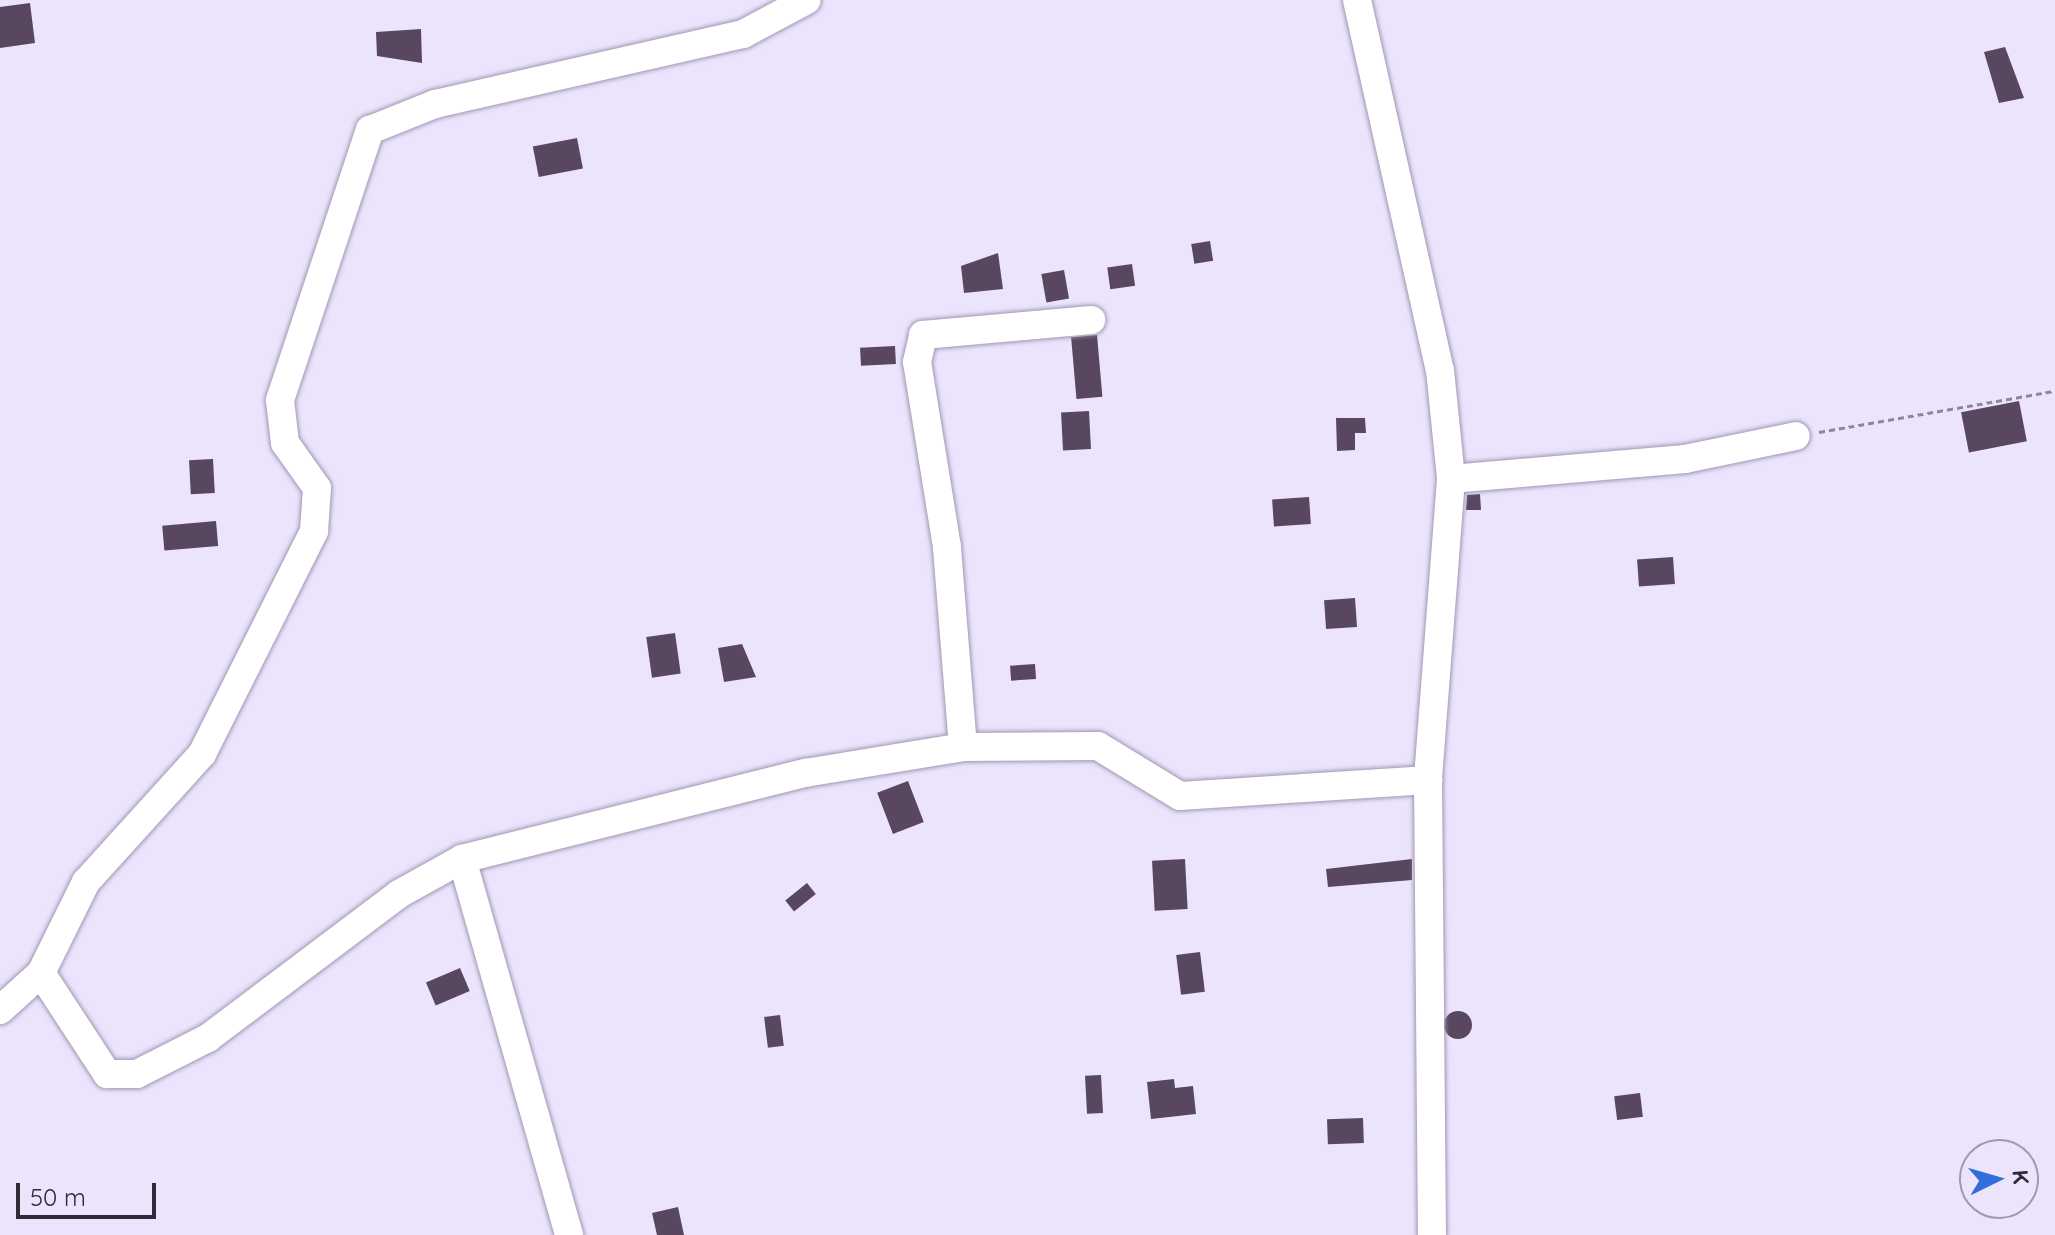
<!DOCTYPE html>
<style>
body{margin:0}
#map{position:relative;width:2055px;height:1235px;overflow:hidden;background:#ece4fd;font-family:Quicksand,sans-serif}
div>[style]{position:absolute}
.building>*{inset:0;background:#58475e;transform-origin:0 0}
.round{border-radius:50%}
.path>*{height:3px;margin-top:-1.5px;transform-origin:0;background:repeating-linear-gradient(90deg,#8d879a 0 6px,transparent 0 10px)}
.roads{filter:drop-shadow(0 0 2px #a097b4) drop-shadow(0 0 2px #a097b4)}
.minor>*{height:28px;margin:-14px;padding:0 14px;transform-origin:14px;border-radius:14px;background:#fff}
span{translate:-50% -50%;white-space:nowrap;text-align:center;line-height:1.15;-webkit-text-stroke:8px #ece4fd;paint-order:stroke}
.north{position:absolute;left:1959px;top:1139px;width:80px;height:80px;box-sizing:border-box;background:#ece4fd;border:2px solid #a09aad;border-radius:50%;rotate:85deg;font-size:22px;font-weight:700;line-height:32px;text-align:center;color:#2e2a36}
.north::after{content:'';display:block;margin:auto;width:28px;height:36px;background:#336cdb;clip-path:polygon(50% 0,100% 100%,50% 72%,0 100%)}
.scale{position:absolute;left:16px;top:1183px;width:140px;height:36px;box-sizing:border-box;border:4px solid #2e2a36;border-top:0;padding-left:10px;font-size:24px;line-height:28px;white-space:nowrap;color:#2e2a36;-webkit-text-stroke:6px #ece4fd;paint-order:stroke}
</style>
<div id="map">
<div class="building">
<i style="clip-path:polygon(30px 3px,35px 43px,0 48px,0 7px)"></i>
<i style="clip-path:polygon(421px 29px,422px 63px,377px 56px,376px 32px)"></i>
<i style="clip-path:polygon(2005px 47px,2024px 98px,1999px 103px,1984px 52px)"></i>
<i style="left:577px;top:138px;width:31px;height:45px;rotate:79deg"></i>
<i style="left:1210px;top:241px;width:20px;height:19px;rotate:81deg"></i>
<i style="clip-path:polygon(998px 253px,1003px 289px,964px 293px,961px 266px)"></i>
<i style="left:1132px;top:264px;width:22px;height:25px;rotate:82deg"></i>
<i style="left:1064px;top:270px;width:29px;height:23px;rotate:80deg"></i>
<i style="left:1097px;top:335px;width:62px;height:26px;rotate:85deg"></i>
<i style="left:895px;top:346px;width:18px;height:35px;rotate:87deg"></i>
<i style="left:2019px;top:401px;width:41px;height:59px;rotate:79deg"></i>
<i style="left:1089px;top:411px;width:38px;height:28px;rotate:87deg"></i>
<i style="clip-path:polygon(1336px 418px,1365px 418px,1366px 433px,1355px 433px,1355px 450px,1337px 451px)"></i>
<i style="left:213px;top:459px;width:34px;height:24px;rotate:87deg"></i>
<i style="clip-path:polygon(1480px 494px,1481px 510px,1466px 510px,1467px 495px)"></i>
<i style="left:1309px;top:497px;width:27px;height:37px;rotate:86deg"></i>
<i style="left:216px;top:521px;width:25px;height:54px;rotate:85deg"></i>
<i style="left:1673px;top:557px;width:27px;height:36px;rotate:86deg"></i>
<i style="left:1355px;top:598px;width:29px;height:31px;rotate:86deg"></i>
<i style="left:675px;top:633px;width:41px;height:29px;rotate:82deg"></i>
<i style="clip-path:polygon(742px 644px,756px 677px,724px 682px,718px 648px)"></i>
<i style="left:1035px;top:664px;width:15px;height:25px;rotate:86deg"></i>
<i style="left:908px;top:781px;width:44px;height:33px;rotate:69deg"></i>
<i style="left:1185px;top:859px;width:50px;height:33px;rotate:87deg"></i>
<i style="clip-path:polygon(1412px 859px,1412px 880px,1328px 887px,1326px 869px)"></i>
<i style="left:807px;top:883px;width:14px;height:28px;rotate:51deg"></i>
<i style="left:1200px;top:952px;width:40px;height:24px;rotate:83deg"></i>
<i style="left:460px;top:968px;width:25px;height:37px;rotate:67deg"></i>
<i class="round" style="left:1444px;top:1011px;width:28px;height:28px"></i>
<i style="left:780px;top:1015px;width:31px;height:16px;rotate:83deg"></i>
<i style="left:1101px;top:1075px;width:38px;height:16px;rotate:87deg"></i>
<i style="clip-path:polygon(1174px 1079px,1175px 1088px,1193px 1086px,1196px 1114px,1151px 1119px,1147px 1082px)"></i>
<i style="left:1640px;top:1093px;width:24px;height:26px;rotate:83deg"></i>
<i style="left:1363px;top:1118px;width:25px;height:36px;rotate:88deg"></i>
<i style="clip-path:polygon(678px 1207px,684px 1235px,657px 1235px,652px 1213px)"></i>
</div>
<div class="path">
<i style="left:1819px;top:432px;width:240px;rotate:-9.9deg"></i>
</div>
<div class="roads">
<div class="minor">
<i style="left:1357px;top:0;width:379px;rotate:77.4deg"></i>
<i style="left:1440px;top:370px;width:110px;rotate:84.2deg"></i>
<i style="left:1451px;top:479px;width:302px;rotate:94.4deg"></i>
<i style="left:1428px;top:780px;width:455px;rotate:89.5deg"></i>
<i style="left:1451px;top:479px;width:235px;rotate:-4.9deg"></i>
<i style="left:1685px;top:459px;width:113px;rotate:-11.7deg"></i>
<i style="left:963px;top:747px;width:201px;rotate:-94.6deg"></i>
<i style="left:947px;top:547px;width:187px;rotate:-99.2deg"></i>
<i style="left:917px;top:362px;width:28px;rotate:-77deg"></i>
<i style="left:923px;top:335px;width:169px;rotate:-5.1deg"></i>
<i style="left:462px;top:859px;width:391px;rotate:74.1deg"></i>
<i style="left:41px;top:973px;width:121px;rotate:56.8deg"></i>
<i style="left:107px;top:1074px;width:30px"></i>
<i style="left:137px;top:1074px;width:80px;rotate:-26.9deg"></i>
<i style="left:208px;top:1038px;width:239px;rotate:-37deg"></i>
<i style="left:399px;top:894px;width:72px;rotate:-29.1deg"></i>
<i style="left:462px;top:859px;width:354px;rotate:-14.1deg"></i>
<i style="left:805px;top:773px;width:160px;rotate:-9.3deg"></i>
<i style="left:963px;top:747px;width:135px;rotate:-0.4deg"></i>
<i style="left:1098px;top:746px;width:96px;rotate:31.4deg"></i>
<i style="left:1180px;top:796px;width:249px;rotate:-3.7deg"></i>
<i style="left:0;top:1010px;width:55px;rotate:-42.1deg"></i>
<i style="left:41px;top:973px;width:102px;rotate:-63.7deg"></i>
<i style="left:86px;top:882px;width:173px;rotate:-47.8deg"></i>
<i style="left:202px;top:754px;width:250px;rotate:-63.3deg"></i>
<i style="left:314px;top:531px;width:43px;rotate:-86deg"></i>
<i style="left:317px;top:488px;width:55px;rotate:-125.4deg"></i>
<i style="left:285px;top:443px;width:43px;rotate:-96.6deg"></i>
<i style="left:280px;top:400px;width:285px;rotate:-71.6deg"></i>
<i style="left:370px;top:130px;width:70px;rotate:-21.8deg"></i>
<i style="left:435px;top:104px;width:316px;rotate:-12.8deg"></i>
<i style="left:743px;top:34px;width:72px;rotate:-28deg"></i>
</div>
</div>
<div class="north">K</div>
<div class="scale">50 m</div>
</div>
